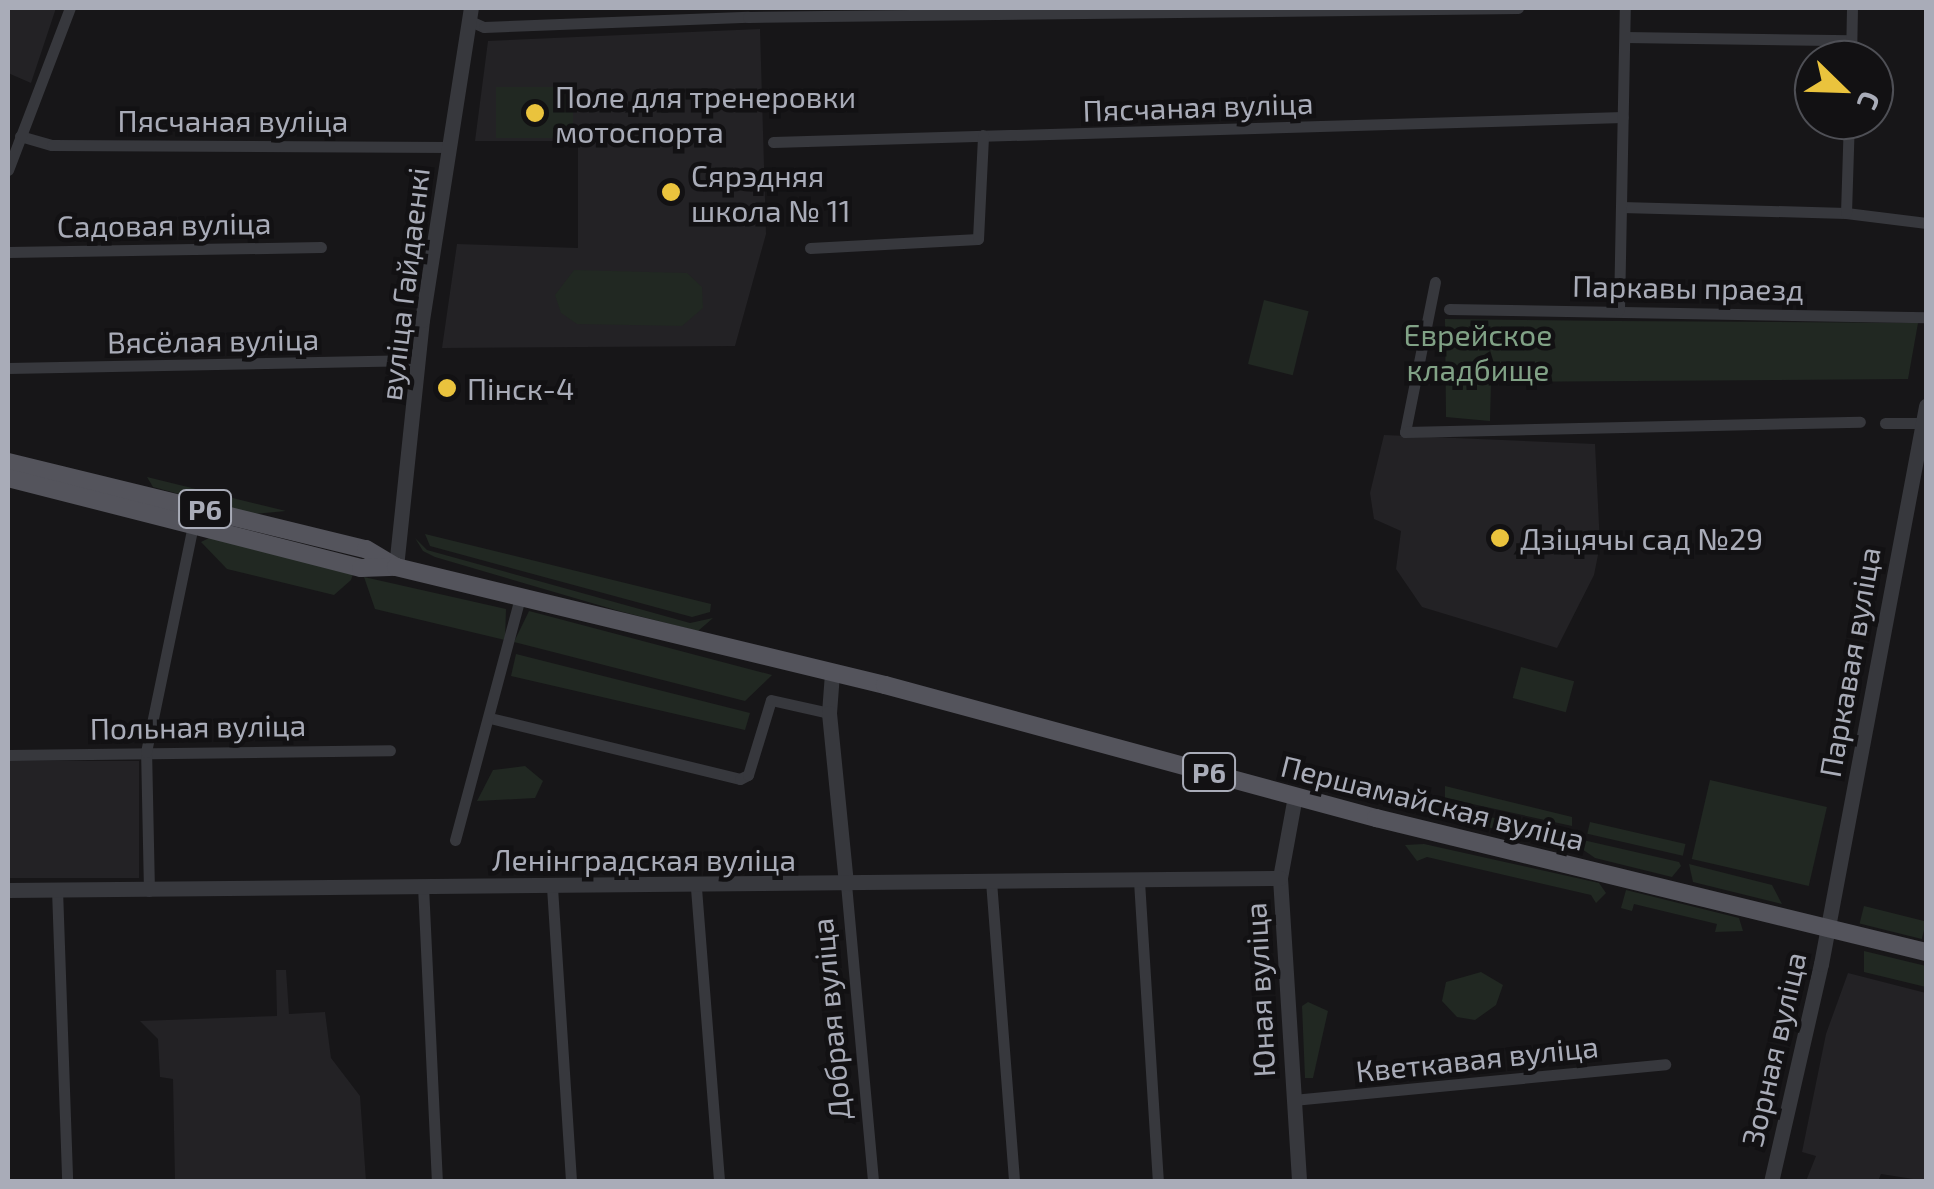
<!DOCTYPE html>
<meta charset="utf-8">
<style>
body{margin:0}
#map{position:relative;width:1934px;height:1189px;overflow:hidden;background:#171618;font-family:"Exo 2",sans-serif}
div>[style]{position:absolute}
.built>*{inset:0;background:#232225;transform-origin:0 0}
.green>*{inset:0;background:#212822;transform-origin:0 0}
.minor>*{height:11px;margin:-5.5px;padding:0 5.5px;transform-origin:5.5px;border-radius:5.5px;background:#37383d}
.tertiary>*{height:15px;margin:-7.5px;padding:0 7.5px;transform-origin:7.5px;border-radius:7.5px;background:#37383d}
.primary>*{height:18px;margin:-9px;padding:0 9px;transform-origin:9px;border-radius:9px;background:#54545c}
.dots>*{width:28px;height:28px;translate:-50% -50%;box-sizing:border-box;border:5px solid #121113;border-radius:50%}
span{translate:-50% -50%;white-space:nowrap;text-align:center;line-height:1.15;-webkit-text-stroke:9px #121113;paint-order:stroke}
.shield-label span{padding:2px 8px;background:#121113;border:2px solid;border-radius:8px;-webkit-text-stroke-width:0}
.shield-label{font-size:28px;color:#a9acb8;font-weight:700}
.poi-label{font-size:30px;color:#a9acb8}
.left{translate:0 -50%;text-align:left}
.street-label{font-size:30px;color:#a9acb8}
.park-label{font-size:30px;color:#81a286}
.frame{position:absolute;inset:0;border:10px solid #a9acb8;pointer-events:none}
.north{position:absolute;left:1794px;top:40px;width:100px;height:100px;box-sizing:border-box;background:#121113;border:2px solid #4e4f55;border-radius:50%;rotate:113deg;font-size:28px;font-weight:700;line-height:40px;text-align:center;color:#a9acb8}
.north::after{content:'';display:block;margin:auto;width:35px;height:45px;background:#eac33d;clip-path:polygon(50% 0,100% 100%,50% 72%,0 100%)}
</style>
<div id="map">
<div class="built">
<i style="clip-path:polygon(8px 8px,56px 8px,31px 83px,8px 73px)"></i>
<i style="clip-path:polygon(760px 29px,766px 234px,735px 346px,442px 348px,457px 244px,578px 248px,578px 141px,475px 141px,488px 41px)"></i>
<i style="clip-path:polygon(1384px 435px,1595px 444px,1600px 545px,1594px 575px,1557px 648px,1422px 607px,1396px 569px,1401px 531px,1374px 519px,1370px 493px)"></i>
<i style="left:139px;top:761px;width:117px;height:131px;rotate:90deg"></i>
<i style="clip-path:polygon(276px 970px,286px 970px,289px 1014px,325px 1012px,331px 1058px,360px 1096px,366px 1181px,175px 1181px,173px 1079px,160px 1077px,158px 1039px,140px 1021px,277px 1016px)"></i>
<i style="clip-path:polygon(1848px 973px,1926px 993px,1926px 1181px,1881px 1174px,1878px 1181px,1806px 1181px,1816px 1156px,1802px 1152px,1826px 1034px)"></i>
</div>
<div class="green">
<i style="left:573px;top:87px;width:51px;height:77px;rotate:90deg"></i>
<i style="clip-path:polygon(574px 270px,687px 273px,702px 287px,703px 308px,682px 326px,577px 324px,561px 313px,555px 295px)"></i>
<i style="left:1264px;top:300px;width:46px;height:66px;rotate:14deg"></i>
<i style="clip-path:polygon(1445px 319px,1617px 321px,1918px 323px,1908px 379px,1491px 382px,1490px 421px,1446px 417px)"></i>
<i style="clip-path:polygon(147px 477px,286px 511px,254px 514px,153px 487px)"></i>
<i style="clip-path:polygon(425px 534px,711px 604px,710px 612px,692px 617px,430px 546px)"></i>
<i style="clip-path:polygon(211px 537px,353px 574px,351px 580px,334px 595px,227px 569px,201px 542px)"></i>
<i style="clip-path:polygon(415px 538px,427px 550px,690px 623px,713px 618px,698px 631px,619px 611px,435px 557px,423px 551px)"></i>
<i style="clip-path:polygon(364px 577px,506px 609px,505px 640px,375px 609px)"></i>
<i style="clip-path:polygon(529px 611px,772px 675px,745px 701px,514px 642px)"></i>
<i style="clip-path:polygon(516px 654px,750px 713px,745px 730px,511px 676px)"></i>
<i style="left:1521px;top:667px;width:55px;height:32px;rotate:15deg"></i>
<i style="clip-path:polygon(525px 766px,543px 781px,535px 798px,477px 801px,493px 770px)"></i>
<i style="left:1710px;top:780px;width:120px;height:81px;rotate:13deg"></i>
<i style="clip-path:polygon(1445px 786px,1572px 817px,1572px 826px,1445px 798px)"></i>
<i style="clip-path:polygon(1442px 805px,1572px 837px,1556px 846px,1448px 816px)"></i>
<i style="left:1590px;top:822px;width:98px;height:12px;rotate:13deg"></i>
<i style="clip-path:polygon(1583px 840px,1679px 862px,1681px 866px,1672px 877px,1595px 858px,1582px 849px)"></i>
<i style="clip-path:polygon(1424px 844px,1599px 883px,1606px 893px,1596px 903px,1591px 895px,1427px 857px,1417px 861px,1405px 845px)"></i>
<i style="clip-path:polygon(1689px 864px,1772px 885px,1782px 904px,1693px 882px)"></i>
<i style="clip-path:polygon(1626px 890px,1739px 918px,1743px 931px,1715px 932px,1717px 924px,1634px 904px,1632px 911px,1621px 908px)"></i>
<i style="left:1864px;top:906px;width:64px;height:18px;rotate:14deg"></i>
<i style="clip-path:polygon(1864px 951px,1926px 966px,1926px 987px,1864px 972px)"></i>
<i style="clip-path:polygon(1481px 972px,1503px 985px,1496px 1005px,1475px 1020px,1457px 1017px,1442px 1001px,1446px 982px)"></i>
<i style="clip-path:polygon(1308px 1002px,1328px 1011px,1313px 1078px,1305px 1078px,1302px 1006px)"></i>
</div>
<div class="minor">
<i style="left:468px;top:20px;width:17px;rotate:24deg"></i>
<i style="left:484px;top:27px;width:264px;rotate:-2.2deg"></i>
<i style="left:748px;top:17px;width:770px;rotate:-0.67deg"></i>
<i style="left:1625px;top:37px;width:226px;rotate:0.8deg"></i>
<i style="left:1851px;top:60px;width:52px;rotate:-88.9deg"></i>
<i style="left:20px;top:136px;width:33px;rotate:16deg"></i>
<i style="left:52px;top:145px;width:397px;rotate:0.3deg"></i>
<i style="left:773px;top:142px;width:850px;rotate:-1.68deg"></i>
<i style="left:8px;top:170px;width:173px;rotate:-69.1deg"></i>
<i style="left:1621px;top:207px;width:225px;rotate:1.5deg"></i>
<i style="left:1846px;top:213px;width:81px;rotate:7.1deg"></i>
<i style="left:1846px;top:213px;width:93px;rotate:-88.2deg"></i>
<i style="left:810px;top:248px;width:168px;rotate:-3.1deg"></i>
<i style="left:978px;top:239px;width:104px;rotate:-87.2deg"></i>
<i style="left:8px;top:252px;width:313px;rotate:-0.9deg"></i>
<i style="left:1435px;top:282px;width:153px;rotate:101.3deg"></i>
<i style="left:1405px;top:432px;width:455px;rotate:-1.3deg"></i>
<i style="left:1449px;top:309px;width:477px;rotate:1deg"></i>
<i style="left:1619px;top:310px;width:302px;rotate:-88.9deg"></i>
<i style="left:8px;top:368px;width:411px;rotate:-1.1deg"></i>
<i style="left:1885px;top:423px;width:39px"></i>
<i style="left:490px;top:718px;width:257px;rotate:13.7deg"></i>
<i style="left:740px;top:779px;width:9px;rotate:-27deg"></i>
<i style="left:748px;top:775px;width:78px;rotate:-73deg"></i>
<i style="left:771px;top:700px;width:59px;rotate:12.6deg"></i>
<i style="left:8px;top:755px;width:382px;rotate:-0.7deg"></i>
<i style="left:455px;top:840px;width:251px;rotate:-75deg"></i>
<i style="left:991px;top:881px;width:302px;rotate:85.6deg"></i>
<i style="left:1139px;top:881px;width:302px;rotate:86.4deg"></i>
<i style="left:846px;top:884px;width:299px;rotate:84.8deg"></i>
<i style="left:423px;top:886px;width:296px;rotate:87.3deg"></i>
<i style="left:552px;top:887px;width:296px;rotate:86.3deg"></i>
<i style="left:696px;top:888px;width:295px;rotate:85.5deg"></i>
<i style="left:57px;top:889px;width:293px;rotate:88deg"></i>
<i style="left:149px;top:891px;width:139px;rotate:-91.2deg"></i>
<i style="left:146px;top:752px;width:231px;rotate:-78.3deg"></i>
<i style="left:1293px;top:1100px;width:374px;rotate:-5.5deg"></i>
</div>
<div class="tertiary">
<i style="left:396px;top:567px;width:248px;rotate:-84deg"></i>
<i style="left:422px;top:320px;width:316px;rotate:-81.1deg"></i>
<i style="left:832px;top:673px;width:40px;rotate:94.3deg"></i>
<i style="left:829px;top:713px;width:172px;rotate:84.3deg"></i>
<i style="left:1295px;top:796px;width:83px;rotate:100.4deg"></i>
<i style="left:1280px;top:878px;width:305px;rotate:86.4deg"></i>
<i style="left:8px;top:890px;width:1272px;rotate:-0.54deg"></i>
<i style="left:1771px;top:1182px;width:224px;rotate:-77.1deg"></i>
<i style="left:1821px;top:964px;width:568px;rotate:-79.34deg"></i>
</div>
<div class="primary">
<i style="left:8px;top:462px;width:368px;rotate:13.7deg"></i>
<i style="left:366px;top:549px;width:35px;rotate:31deg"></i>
<i style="left:8px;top:478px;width:364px;rotate:14.3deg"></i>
<i style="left:361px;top:568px;width:35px;rotate:-2deg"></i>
<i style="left:396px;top:567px;width:503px;rotate:13.57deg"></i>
<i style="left:885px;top:685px;width:509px;rotate:15.16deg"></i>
<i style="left:1376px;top:818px;width:566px;rotate:13.69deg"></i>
</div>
<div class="dots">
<i style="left:535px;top:113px;background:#eac33d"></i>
<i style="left:671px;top:192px;background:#eac33d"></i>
<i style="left:447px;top:388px;background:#eac33d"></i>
<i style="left:1500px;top:538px;background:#eac33d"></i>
</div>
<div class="shield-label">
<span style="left:205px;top:509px">Р6</span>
<span style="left:1209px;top:772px">Р6</span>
</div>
<div class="poi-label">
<span class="left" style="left:555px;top:113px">Поле для тренеровки<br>мотоспорта</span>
<span class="left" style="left:691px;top:192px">Сярэдняя<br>школа № 11</span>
<span class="left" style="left:467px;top:388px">Пінск-4</span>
<span class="left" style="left:1520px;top:538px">Дзіцячы сад №29</span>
</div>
<div class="street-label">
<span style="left:1198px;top:106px;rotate:-2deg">Пясчаная вуліца</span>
<span style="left:233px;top:120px">Пясчаная вуліца</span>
<span style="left:164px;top:224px;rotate:-1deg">Садовая вуліца</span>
<span style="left:404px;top:284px;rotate:-83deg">вуліца Гайдаенкі</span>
<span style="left:1688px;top:287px;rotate:1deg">Паркавы праезд</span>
<span style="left:213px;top:340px;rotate:-1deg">Вясёлая вуліца</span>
<span style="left:1849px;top:662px;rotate:-80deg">Паркавая вуліца</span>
<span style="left:198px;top:726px;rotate:-1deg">Польная вуліца</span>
<span style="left:1433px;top:802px;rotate:14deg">Першамайская вуліца</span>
<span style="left:644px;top:859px">Ленінградская вуліца</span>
<span style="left:1259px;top:990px;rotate:-93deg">Юная вуліца</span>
<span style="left:830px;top:1019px;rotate:-95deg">Добрая вуліца</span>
<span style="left:1773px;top:1049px;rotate:-77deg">Зорная вуліца</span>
<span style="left:1477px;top:1058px;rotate:-6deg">Кветкавая вуліца</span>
</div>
<div class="park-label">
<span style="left:1478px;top:351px">Еврейское<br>кладбище</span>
</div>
<div class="frame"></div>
<div class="north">С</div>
</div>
